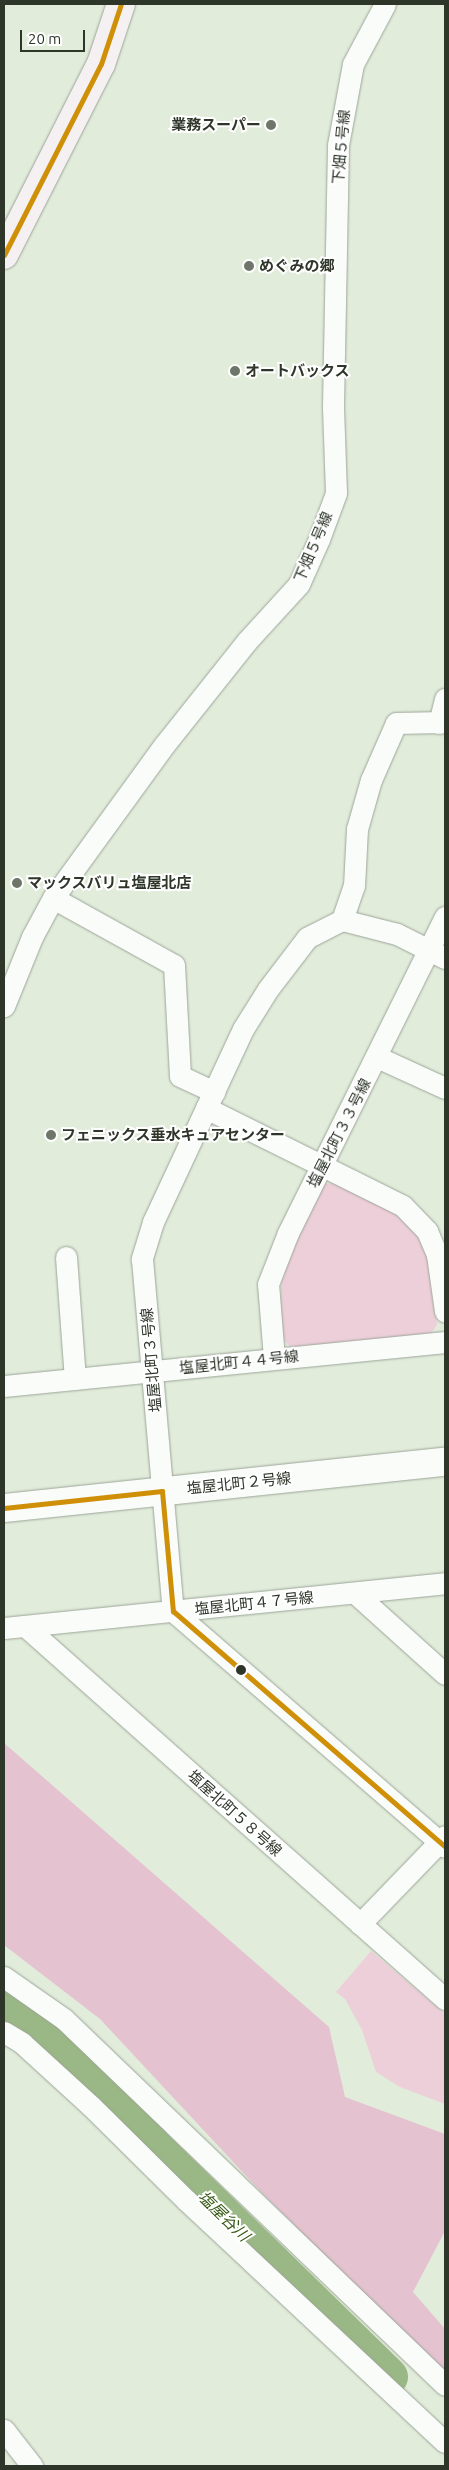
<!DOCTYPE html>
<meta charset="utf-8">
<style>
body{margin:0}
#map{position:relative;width:449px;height:2470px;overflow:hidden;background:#e1ecdb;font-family:Ubuntu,"Noto Sans JP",sans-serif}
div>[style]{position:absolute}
.green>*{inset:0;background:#edcfda}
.forest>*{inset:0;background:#e5c2d0}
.river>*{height:39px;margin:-19.5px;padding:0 19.5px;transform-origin:19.5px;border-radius:19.5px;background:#9ab885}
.roads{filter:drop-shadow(0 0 1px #9da598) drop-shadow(0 0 1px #9da598)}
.street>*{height:21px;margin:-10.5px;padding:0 10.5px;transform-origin:10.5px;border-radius:10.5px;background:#fafcfa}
.secondary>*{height:28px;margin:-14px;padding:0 14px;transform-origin:14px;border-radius:14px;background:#fafcfa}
.primary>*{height:28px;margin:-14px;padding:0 14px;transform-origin:14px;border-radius:14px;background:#f5f0f1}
.bus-1>*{height:5px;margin:-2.5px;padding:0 2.5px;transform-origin:2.5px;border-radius:2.5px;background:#cf9008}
.dots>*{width:14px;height:14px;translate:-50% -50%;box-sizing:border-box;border:2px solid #fff;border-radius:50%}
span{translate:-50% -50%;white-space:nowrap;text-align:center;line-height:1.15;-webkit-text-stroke:4px #fff;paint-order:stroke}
.poi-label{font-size:15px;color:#2e362a;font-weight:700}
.right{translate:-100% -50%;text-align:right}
.left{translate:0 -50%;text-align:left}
.street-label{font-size:15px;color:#2e362a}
.water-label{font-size:16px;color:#355814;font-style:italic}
.frame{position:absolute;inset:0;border:5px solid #2e362a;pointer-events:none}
.scale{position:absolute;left:20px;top:30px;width:65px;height:22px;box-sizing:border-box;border:2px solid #2e362a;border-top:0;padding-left:6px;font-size:15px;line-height:18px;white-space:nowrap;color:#2e362a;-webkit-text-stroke:4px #fff;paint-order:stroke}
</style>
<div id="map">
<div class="green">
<i style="clip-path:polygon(338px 1183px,397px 1215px,419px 1233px,432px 1267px,437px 1325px,429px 1336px,291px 1347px,281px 1338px,281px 1286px,290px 1251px,325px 1184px)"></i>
<i style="clip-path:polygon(371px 1951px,445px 2014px,445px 2104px,400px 2087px,376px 2072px,362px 2030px,345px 1999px,336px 1992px)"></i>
</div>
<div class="forest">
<i style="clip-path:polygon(4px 1743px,329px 2027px,345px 2097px,445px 2134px,445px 2231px,413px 2292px,445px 2329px,445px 2376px,264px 2195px,100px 2019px,4px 1945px)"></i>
</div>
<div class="river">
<i style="left:4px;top:2000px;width:74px;rotate:36.3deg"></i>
<i style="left:64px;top:2044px;width:138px;rotate:49.1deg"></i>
<i style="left:154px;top:2148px;width:327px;rotate:44.3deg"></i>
</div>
<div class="roads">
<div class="street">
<i style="left:439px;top:723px;width:25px;rotate:-76deg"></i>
<i style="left:53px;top:898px;width:138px;rotate:29deg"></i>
<i style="left:174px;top:965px;width:111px;rotate:86.9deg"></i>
<i style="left:180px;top:1076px;width:38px;rotate:25deg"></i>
<i style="left:342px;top:920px;width:36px;rotate:-71deg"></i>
<i style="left:354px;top:886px;width:57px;rotate:-87deg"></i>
<i style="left:357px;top:829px;width:51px;rotate:-74.1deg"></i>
<i style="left:371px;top:780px;width:62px;rotate:-66.3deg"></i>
<i style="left:396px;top:723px;width:49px;rotate:-1.2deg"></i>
<i style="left:445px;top:958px;width:54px;rotate:-153.4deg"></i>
<i style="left:397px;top:934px;width:57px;rotate:-165.7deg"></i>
<i style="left:342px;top:920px;width:39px;rotate:153deg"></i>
<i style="left:307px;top:938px;width:64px;rotate:127.4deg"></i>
<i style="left:268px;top:989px;width:47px;rotate:122deg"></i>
<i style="left:243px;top:1029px;width:213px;rotate:115deg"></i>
<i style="left:153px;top:1222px;width:39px;rotate:107deg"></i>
<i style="left:142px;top:1259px;width:353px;rotate:85deg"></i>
<i style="left:173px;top:1611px;width:360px;rotate:40.9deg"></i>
<i style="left:4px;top:1006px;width:74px;rotate:-67.9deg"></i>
<i style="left:32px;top:937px;width:44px;rotate:-61.7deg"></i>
<i style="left:53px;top:898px;width:190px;rotate:-54deg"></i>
<i style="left:165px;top:744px;width:132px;rotate:-51.5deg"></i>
<i style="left:247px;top:641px;width:77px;rotate:-47.6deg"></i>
<i style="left:299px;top:584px;width:49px;rotate:-66deg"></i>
<i style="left:319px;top:539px;width:49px;rotate:-69.7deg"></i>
<i style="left:336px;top:493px;width:87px;rotate:-92deg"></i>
<i style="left:333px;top:406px;width:261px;rotate:-88.9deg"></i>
<i style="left:338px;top:145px;width:82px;rotate:-79.5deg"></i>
<i style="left:353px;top:64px;width:68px;rotate:-61.9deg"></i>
<i style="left:377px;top:1057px;width:75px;rotate:24.5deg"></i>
<i style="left:206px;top:1108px;width:220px;rotate:26.4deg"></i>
<i style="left:403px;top:1206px;width:35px;rotate:46deg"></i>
<i style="left:427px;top:1231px;width:26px;rotate:67deg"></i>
<i style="left:437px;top:1255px;width:57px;rotate:81.9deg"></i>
<i style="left:66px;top:1257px;width:122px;rotate:85.8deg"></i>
<i style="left:274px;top:1358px;width:74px;rotate:-94.6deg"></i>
<i style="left:268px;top:1284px;width:55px;rotate:-68.6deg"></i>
<i style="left:288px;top:1233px;width:353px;rotate:-63.6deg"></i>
<i style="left:4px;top:1386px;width:443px;rotate:-5.7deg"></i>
<i style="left:355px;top:1593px;width:121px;rotate:42deg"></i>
<i style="left:25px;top:1626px;width:562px;rotate:41.61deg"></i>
<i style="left:4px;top:1628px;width:443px;rotate:-5.8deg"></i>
<i style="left:360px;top:1924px;width:122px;rotate:-46deg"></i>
<i style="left:4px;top:1977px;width:73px;rotate:35deg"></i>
<i style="left:64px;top:2019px;width:528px;rotate:43.85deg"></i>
<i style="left:4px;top:2032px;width:21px;rotate:31deg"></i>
<i style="left:22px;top:2043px;width:93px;rotate:42.4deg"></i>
<i style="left:91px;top:2106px;width:134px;rotate:44.7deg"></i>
<i style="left:186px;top:2200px;width:354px;rotate:43.1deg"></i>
<i style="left:4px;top:2430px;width:46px;rotate:52.1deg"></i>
</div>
<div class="secondary">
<i style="left:4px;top:1508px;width:443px;rotate:-6deg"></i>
</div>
<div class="primary">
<i style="left:4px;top:255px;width:214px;rotate:-63.1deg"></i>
<i style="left:101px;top:64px;width:63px;rotate:-71.6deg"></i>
</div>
</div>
<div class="bus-1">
<i style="left:4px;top:255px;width:214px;rotate:-63.1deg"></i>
<i style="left:101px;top:64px;width:63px;rotate:-71.6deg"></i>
<i style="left:4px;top:1508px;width:159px;rotate:-6.1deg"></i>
<i style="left:162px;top:1491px;width:121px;rotate:84.8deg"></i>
<i style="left:173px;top:1611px;width:360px;rotate:40.9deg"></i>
</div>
<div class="dots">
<i style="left:271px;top:125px;background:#6d7668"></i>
<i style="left:249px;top:266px;background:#6d7668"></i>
<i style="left:235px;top:371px;background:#6d7668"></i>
<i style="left:17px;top:883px;background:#6d7668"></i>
<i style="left:51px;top:1135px;background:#6d7668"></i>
<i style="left:241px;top:1670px;background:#2e362a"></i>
</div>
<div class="poi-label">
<span class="right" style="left:261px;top:125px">業務スーパー</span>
<span class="left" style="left:259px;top:266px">めぐみの郷</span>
<span class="left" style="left:245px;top:371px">オートバックス</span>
<span class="left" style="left:27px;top:883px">マックスバリュ塩屋北店</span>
<span class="left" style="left:61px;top:1135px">フェニックス垂水キュアセンター</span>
</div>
<div class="street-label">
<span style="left:341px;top:147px;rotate:-85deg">下畑５号線</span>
<span style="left:313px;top:547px;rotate:-67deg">下畑５号線</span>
<span style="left:339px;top:1133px;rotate:-63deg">塩屋北町３３号線</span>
<span style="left:151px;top:1360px;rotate:-95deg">塩屋北町３号線</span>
<span style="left:239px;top:1362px;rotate:-6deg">塩屋北町４４号線</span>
<span style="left:239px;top:1483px;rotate:-6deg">塩屋北町２号線</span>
<span style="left:254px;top:1603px;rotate:-6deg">塩屋北町４７号線</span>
<span style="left:235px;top:1813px;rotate:42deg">塩屋北町５８号線</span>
</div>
<div class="water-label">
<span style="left:224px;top:2216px;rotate:44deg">塩屋谷川</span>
</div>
<div class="frame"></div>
<div class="scale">20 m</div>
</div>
